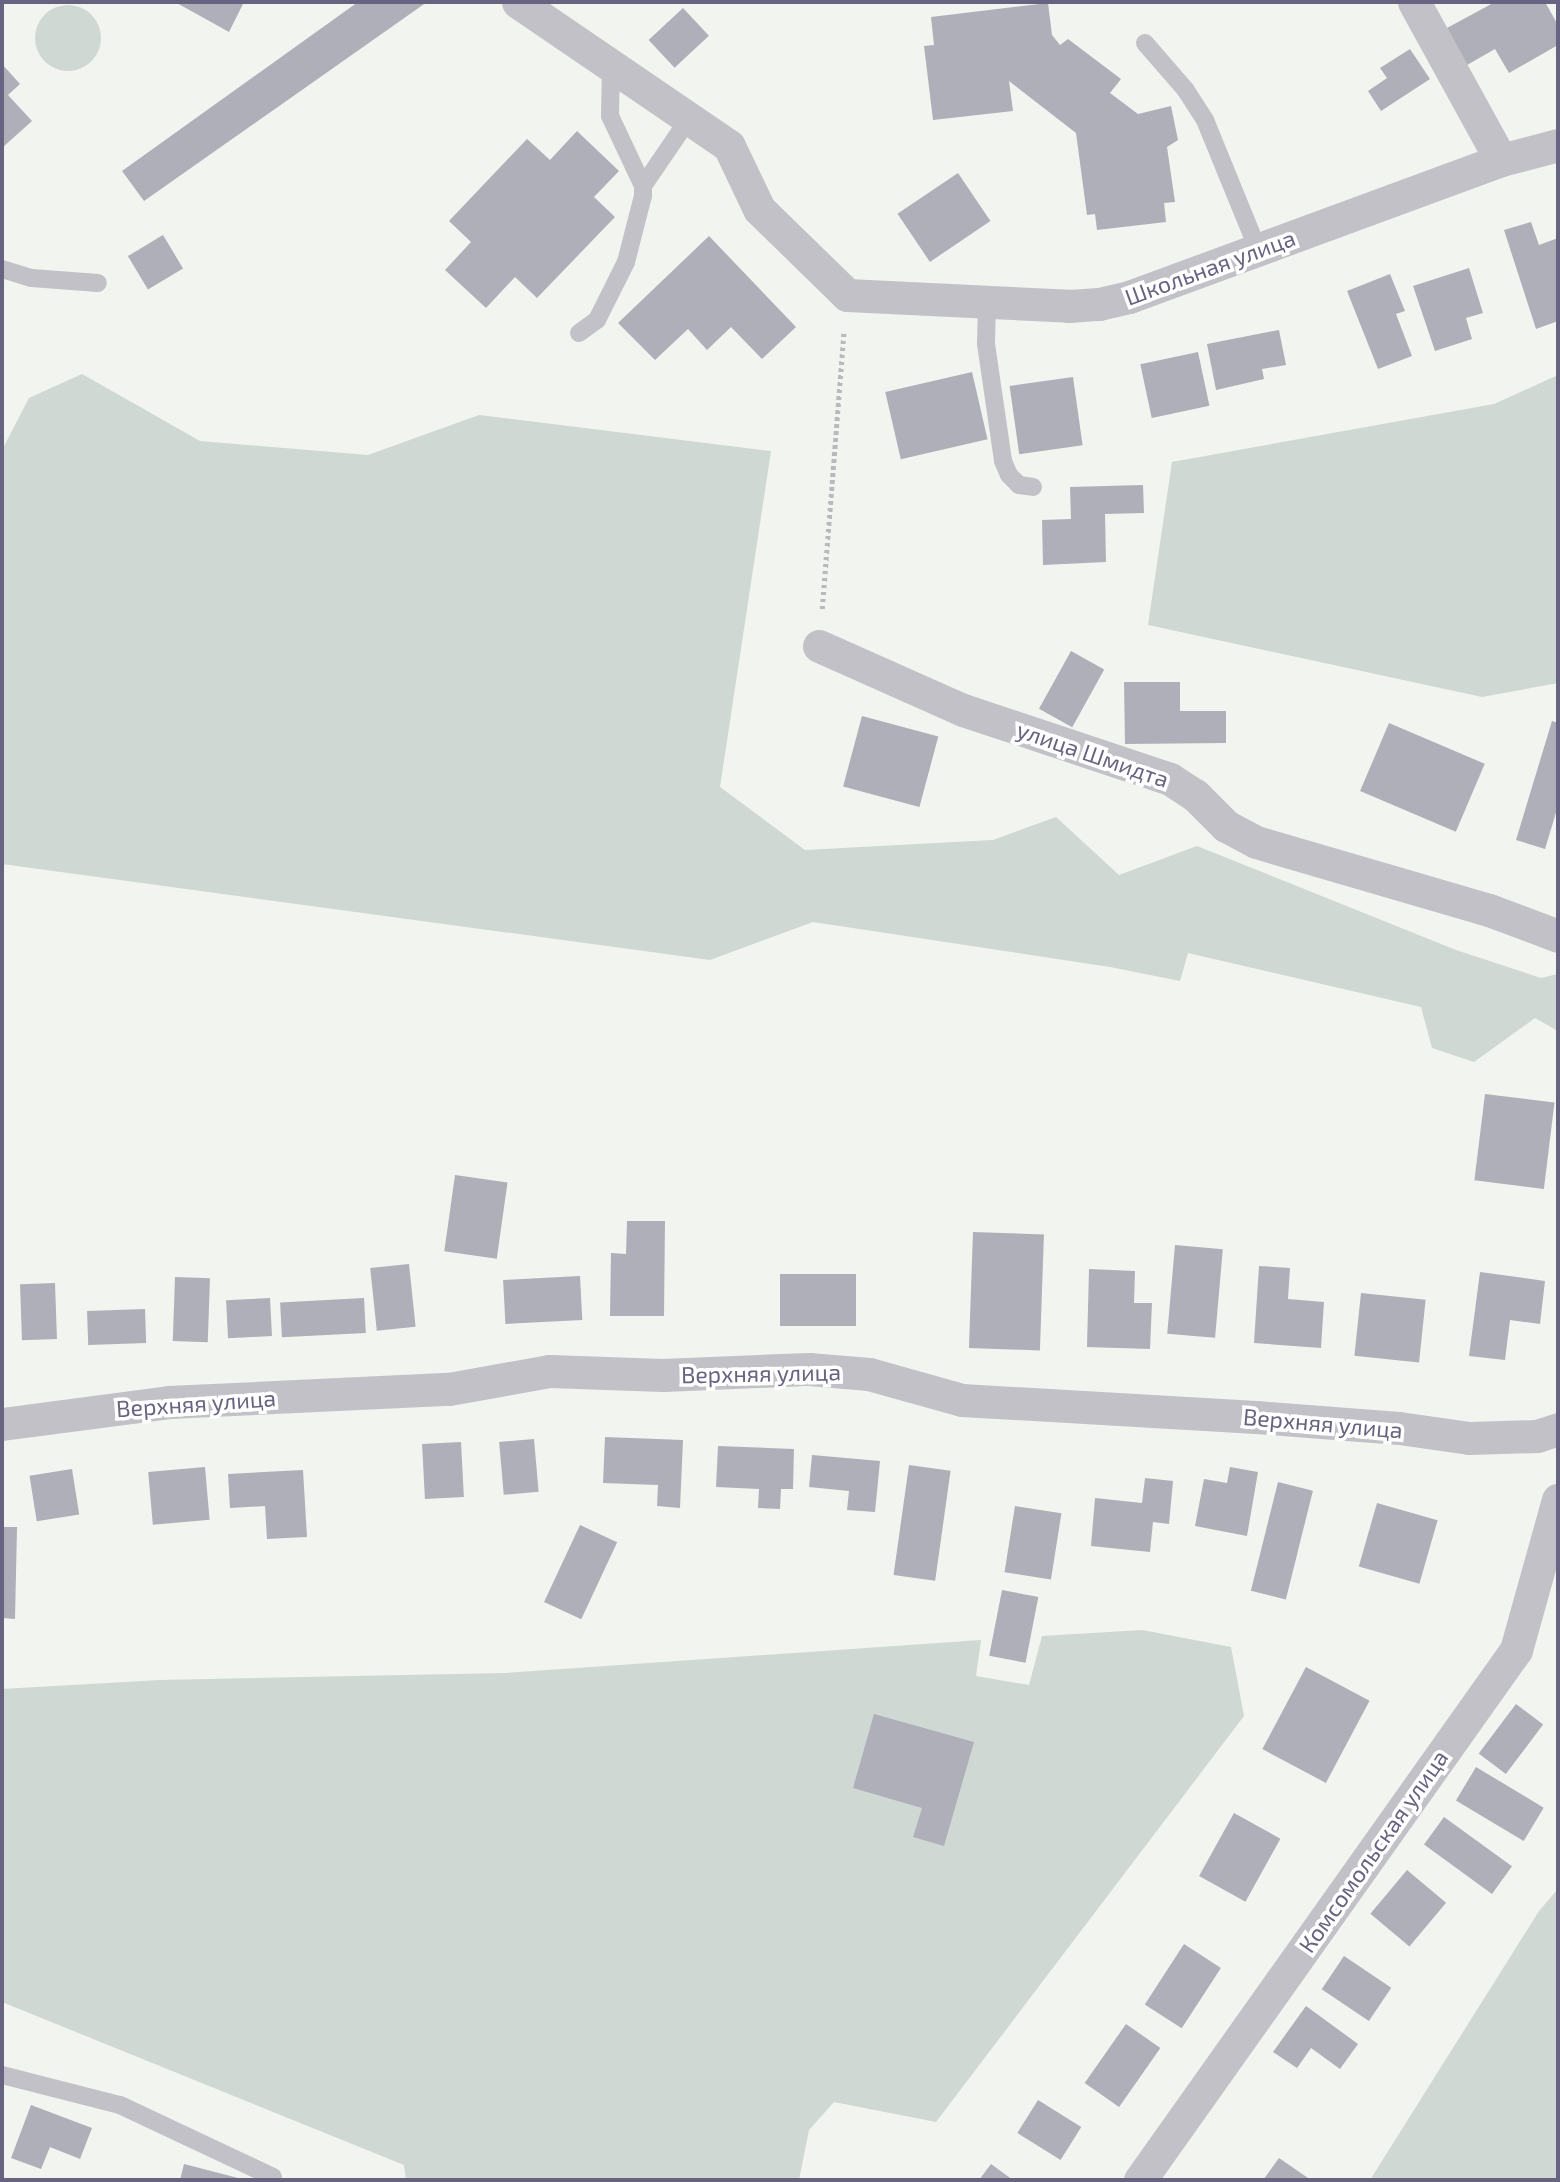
<!DOCTYPE html>
<meta charset="utf-8">
<style>
body{margin:0}
#map{position:relative;width:1560px;height:2182px;overflow:hidden;background:#f1f4ef;font-family:"Exo 2",sans-serif}
div>[style]{position:absolute}
.green>*{inset:0;background:#cfd8d2}
.round{border-radius:50%}
.building>*{inset:0;background:#afafb9;transform-origin:0 0}
.path>*{height:4.5px;margin-top:-2.25px;transform-origin:0;background:repeating-linear-gradient(90deg,#b9b9bd 0 3.5px,transparent 0 7px)}
.lane>*{height:18px;margin:-9px;padding:0 9px;transform-origin:9px;border-radius:9px;background:#c2c1c8}
.street>*{height:33px;margin:-16.5px;padding:0 16.5px;transform-origin:16.5px;border-radius:16.5px;background:#c2c1c8}
span{translate:-50% -50%;white-space:nowrap;text-align:center;line-height:1.15;-webkit-text-stroke:7px #fff;paint-order:stroke}
.street-label{font-size:23px;color:#676380}
.frame{position:absolute;inset:0;border:4px solid #676380;pointer-events:none}
</style>
<div id="map">
<div class="green">
<i class="round" style="left:35px;top:5px;width:66px;height:66px"></i>
<i style="clip-path:polygon(82px 374px,200px 441px,368px 455px,479px 415px,771px 451px,720px 787px,805px 850px,993px 840px,1056px 817px,1119px 875px,1197px 846px,1456px 950px,1541px 978px,1558px 974px,1558px 1031px,1535px 1018px,1474px 1062px,1432px 1048px,1421px 1007px,1188px 953px,1180px 981px,1110px 967px,813px 922px,710px 960px,2px 864px,2px 450px,29px 398px)"></i>
<i style="clip-path:polygon(1558px 375px,1558px 683px,1482px 697px,1148px 625px,1172px 462px,1494px 404px)"></i>
<i style="clip-path:polygon(1142px 1630px,1231px 1647px,1244px 1716px,936px 2122px,834px 2102px,809px 2130px,799px 2180px,406px 2180px,404px 2165px,2px 2002px,2px 1689px,160px 1680px,506px 1673px,981px 1640px,976px 1676px,1029px 1685px,1042px 1636px)"></i>
<i style="clip-path:polygon(1558px 1889px,1558px 2180px,1370px 2180px,1539px 1911px)"></i>
</div>
<div class="building">
<i style="clip-path:polygon(175px 2px,244px 2px,229px 32px)"></i>
<i style="clip-path:polygon(358px 2px,427px 2px,144px 201px,122px 171px)"></i>
<i style="clip-path:polygon(1495px 2px,1545px 2px,1558px 25px,1558px 45px,1509px 73px,1495px 49px,1467px 65px,1447px 28px)"></i>
<i style="clip-path:polygon(1048px 3px,1052px 35px,1060px 45px,1068px 39px,1121px 79px,1110px 93px,1138px 114px,1171px 106px,1178px 140px,1167px 147px,1175px 202px,1164px 203px,1166px 222px,1097px 230px,1095px 214px,1087px 215px,1076px 133px,1009px 81px,1013px 111px,933px 120px,924px 46px,934px 45px,931px 17px)"></i>
<i style="left:683px;top:8px;width:38px;height:47px;rotate:47deg"></i>
<i style="clip-path:polygon(1410px 49px,1430px 79px,1381px 111px,1368px 91px,1387px 78px,1380px 68px)"></i>
<i style="clip-path:polygon(2px 64px,20px 84px,8px 95px,32px 121px,2px 148px)"></i>
<i style="clip-path:polygon(577px 131px,619px 171px,594px 197px,615px 217px,537px 298px,515px 277px,486px 308px,445px 270px,471px 242px,449px 221px,527px 139px,550px 160px)"></i>
<i style="left:958px;top:173px;width:58px;height:73px;rotate:56deg"></i>
<i style="clip-path:polygon(1531px 222px,1539px 245px,1558px 238px,1558px 321px,1536px 329px,1504px 230px)"></i>
<i style="left:163px;top:235px;width:39px;height:41px;rotate:59deg"></i>
<i style="clip-path:polygon(709px 236px,796px 327px,762px 359px,731px 327px,707px 350px,688px 329px,655px 360px,618px 323px)"></i>
<i style="clip-path:polygon(1469px 268px,1483px 313px,1466px 318px,1472px 339px,1435px 351px,1413px 286px)"></i>
<i style="clip-path:polygon(1390px 274px,1405px 311px,1396px 314px,1412px 356px,1378px 369px,1347px 291px)"></i>
<i style="clip-path:polygon(1279px 330px,1286px 365px,1262px 369px,1264px 379px,1216px 390px,1207px 344px)"></i>
<i style="left:1198px;top:352px;width:55px;height:59px;rotate:78deg"></i>
<i style="left:972px;top:372px;width:69px;height:89px;rotate:77deg"></i>
<i style="left:1073px;top:377px;width:69px;height:64px;rotate:82deg"></i>
<i style="clip-path:polygon(1143px 485px,1144px 513px,1105px 514px,1106px 562px,1043px 565px,1042px 520px,1071px 519px,1070px 487px)"></i>
<i style="left:1071px;top:651px;width:38px;height:66px;rotate:29deg"></i>
<i style="clip-path:polygon(1124px 682px,1180px 682px,1180px 711px,1226px 711px,1226px 743px,1125px 744px)"></i>
<i style="left:862px;top:716px;width:79px;height:73px;rotate:15deg"></i>
<i style="clip-path:polygon(1552px 721px,1558px 723px,1558px 806px,1545px 849px,1516px 840px)"></i>
<i style="left:1389px;top:723px;width:104px;height:74px;rotate:23deg"></i>
<i style="left:1485px;top:1094px;width:70px;height:87px;rotate:7deg"></i>
<i style="left:455px;top:1175px;width:53px;height:77px;rotate:8deg"></i>
<i style="clip-path:polygon(627px 1221px,665px 1221px,664px 1316px,610px 1316px,611px 1253px,626px 1254px)"></i>
<i style="left:973px;top:1232px;width:71px;height:116px;rotate:2deg"></i>
<i style="left:1175px;top:1245px;width:48px;height:89px;rotate:5deg"></i>
<i style="left:409px;top:1264px;width:63px;height:39px;rotate:84deg"></i>
<i style="clip-path:polygon(1259px 1266px,1290px 1268px,1288px 1299px,1324px 1302px,1321px 1348px,1254px 1343px)"></i>
<i style="clip-path:polygon(1089px 1269px,1135px 1271px,1134px 1303px,1152px 1303px,1150px 1349px,1087px 1347px)"></i>
<i style="clip-path:polygon(1480px 1272px,1545px 1281px,1540px 1324px,1510px 1320px,1505px 1360px,1469px 1356px)"></i>
<i style="left:780px;top:1274px;width:76px;height:52px"></i>
<i style="left:580px;top:1276px;width:44px;height:77px;rotate:87deg"></i>
<i style="left:175px;top:1277px;width:35px;height:64px;rotate:2deg"></i>
<i style="left:55px;top:1283px;width:56px;height:35px;rotate:88deg"></i>
<i style="left:1361px;top:1293px;width:65px;height:63px;rotate:6deg"></i>
<i style="left:270px;top:1298px;width:38px;height:44px;rotate:87deg"></i>
<i style="left:364px;top:1298px;width:35px;height:84px;rotate:87deg"></i>
<i style="left:145px;top:1309px;width:34px;height:58px;rotate:88deg"></i>
<i style="clip-path:polygon(605px 1437px,683px 1440px,680px 1508px,657px 1506px,658px 1485px,603px 1483px)"></i>
<i style="left:534px;top:1439px;width:53px;height:35px;rotate:85deg"></i>
<i style="left:461px;top:1442px;width:55px;height:39px;rotate:87deg"></i>
<i style="clip-path:polygon(718px 1446px,794px 1449px,793px 1489px,781px 1489px,780px 1509px,758px 1508px,759px 1489px,716px 1487px)"></i>
<i style="clip-path:polygon(812px 1455px,880px 1461px,875px 1512px,847px 1510px,849px 1491px,809px 1487px)"></i>
<i style="left:909px;top:1465px;width:42px;height:111px;rotate:8deg"></i>
<i style="left:205px;top:1467px;width:53px;height:57px;rotate:85deg"></i>
<i style="clip-path:polygon(1230px 1467px,1258px 1472px,1247px 1536px,1195px 1526px,1204px 1479px,1227px 1483px)"></i>
<i style="left:72px;top:1469px;width:46px;height:43px;rotate:81deg"></i>
<i style="clip-path:polygon(303px 1470px,307px 1537px,267px 1539px,265px 1506px,230px 1508px,228px 1474px)"></i>
<i style="clip-path:polygon(1145px 1478px,1173px 1481px,1169px 1524px,1153px 1522px,1150px 1552px,1091px 1546px,1095px 1498px,1142px 1503px)"></i>
<i style="left:1278px;top:1482px;width:36px;height:112px;rotate:14deg"></i>
<i style="left:1377px;top:1503px;width:63px;height:66px;rotate:16deg"></i>
<i style="left:1015px;top:1506px;width:47px;height:67px;rotate:9deg"></i>
<i style="left:580px;top:1525px;width:41px;height:85px;rotate:25deg"></i>
<i style="clip-path:polygon(2px 1527px,17px 1527px,15px 1619px,2px 1618px)"></i>
<i style="left:1002px;top:1590px;width:37px;height:67px;rotate:11deg"></i>
<i style="left:1306px;top:1667px;width:72px;height:93px;rotate:28deg"></i>
<i style="left:1516px;top:1704px;width:34px;height:62px;rotate:37deg"></i>
<i style="clip-path:polygon(874px 1714px,974px 1742px,944px 1846px,913px 1837px,922px 1808px,853px 1788px)"></i>
<i style="left:1476px;top:1767px;width:79px;height:39px;rotate:31deg"></i>
<i style="left:1234px;top:1813px;width:53px;height:72px;rotate:29deg"></i>
<i style="left:1444px;top:1817px;width:84px;height:34px;rotate:36deg"></i>
<i style="left:1407px;top:1870px;width:51px;height:57px;rotate:40deg"></i>
<i style="left:1184px;top:1944px;width:44px;height:72px;rotate:33deg"></i>
<i style="left:1344px;top:1956px;width:57px;height:40px;rotate:34deg"></i>
<i style="clip-path:polygon(1306px 2006px,1358px 2044px,1340px 2069px,1311px 2048px,1297px 2068px,1273px 2052px)"></i>
<i style="left:1126px;top:2024px;width:42px;height:72px;rotate:35deg"></i>
<i style="left:1038px;top:2100px;width:51px;height:39px;rotate:32deg"></i>
<i style="clip-path:polygon(31px 2105px,92px 2128px,80px 2159px,50px 2147px,41px 2169px,11px 2158px)"></i>
<i style="clip-path:polygon(1279px 2158px,1308px 2178px,1306px 2180px,1263px 2180px)"></i>
<i style="clip-path:polygon(184px 2164px,242px 2179px,242px 2180px,180px 2180px)"></i>
<i style="clip-path:polygon(991px 2164px,1013px 2180px,979px 2180px)"></i>
</div>
<div class="path">
<i style="left:822px;top:609px;width:279px;rotate:-85.5deg"></i>
</div>
<div class="lane">
<i style="left:1145px;top:43px;width:61px;rotate:49deg"></i>
<i style="left:1185px;top:89px;width:37px;rotate:57deg"></i>
<i style="left:1205px;top:120px;width:140px;rotate:67.8deg"></i>
<i style="left:643px;top:186px;width:83px;rotate:-55.7deg"></i>
<i style="left:2px;top:269px;width:31px;rotate:17deg"></i>
<i style="left:32px;top:278px;width:66px;rotate:4.3deg"></i>
<i style="left:987px;top:302px;width:42px;rotate:91.4deg"></i>
<i style="left:986px;top:344px;width:118px;rotate:81.7deg"></i>
<i style="left:1003px;top:461px;width:15px;rotate:67deg"></i>
<i style="left:1009px;top:475px;width:14px;rotate:45deg"></i>
<i style="left:1019px;top:485px;width:14px;rotate:8deg"></i>
<i style="left:579px;top:333px;width:22px;rotate:-36deg"></i>
<i style="left:597px;top:320px;width:65px;rotate:-63.4deg"></i>
<i style="left:626px;top:262px;width:68px;rotate:-75.6deg"></i>
<i style="left:643px;top:196px;width:10px;rotate:-90deg"></i>
<i style="left:643px;top:186px;width:77px;rotate:-115.2deg"></i>
<i style="left:610px;top:116px;width:52px;rotate:-88.9deg"></i>
<i style="left:2px;top:2075px;width:122px;rotate:14.3deg"></i>
<i style="left:120px;top:2105px;width:169px;rotate:25.2deg"></i>
</div>
<div class="street">
<i style="left:518px;top:2px;width:255px;rotate:34.3deg"></i>
<i style="left:729px;top:146px;width:70px;rotate:64.5deg"></i>
<i style="left:759px;top:209px;width:123px;rotate:44.3deg"></i>
<i style="left:847px;top:295px;width:222px;rotate:2.8deg"></i>
<i style="left:1069px;top:306px;width:30px;rotate:-4deg"></i>
<i style="left:1099px;top:304px;width:31px;rotate:-13deg"></i>
<i style="left:1129px;top:297px;width:396px;rotate:-20.2deg"></i>
<i style="left:1501px;top:160px;width:59px;rotate:-14.7deg"></i>
<i style="left:1414px;top:2px;width:180px;rotate:61.2deg"></i>
<i style="left:819px;top:646px;width:158px;rotate:24deg"></i>
<i style="left:963px;top:710px;width:218px;rotate:18.4deg"></i>
<i style="left:1170px;top:779px;width:30px;rotate:33deg"></i>
<i style="left:1195px;top:795px;width:44px;rotate:45deg"></i>
<i style="left:1226px;top:826px;width:34px;rotate:28deg"></i>
<i style="left:1256px;top:842px;width:243px;rotate:16.3deg"></i>
<i style="left:1489px;top:910px;width:74px;rotate:20.6deg"></i>
<i style="left:2px;top:1424px;width:168px;rotate:-7.5deg"></i>
<i style="left:169px;top:1402px;width:280px;rotate:-2.7deg"></i>
<i style="left:449px;top:1389px;width:102px;rotate:-10.2deg"></i>
<i style="left:549px;top:1371px;width:114px;rotate:2deg"></i>
<i style="left:663px;top:1375px;width:146px;rotate:-2.4deg"></i>
<i style="left:809px;top:1369px;width:60px;rotate:4.8deg"></i>
<i style="left:869px;top:1374px;width:97px;rotate:15.6deg"></i>
<i style="left:962px;top:1400px;width:294px;rotate:3.3deg"></i>
<i style="left:1256px;top:1417px;width:143px;rotate:4.4deg"></i>
<i style="left:1399px;top:1428px;width:71px;rotate:8.1deg"></i>
<i style="left:1469px;top:1438px;width:68px;rotate:-1.7deg"></i>
<i style="left:1537px;top:1436px;width:22px;rotate:-18deg"></i>
<i style="left:1140px;top:2180px;width:650px;rotate:-54.65deg"></i>
<i style="left:1516px;top:1650px;width:156px;rotate:-74.4deg"></i>
</div>
<div class="street-label">
<span style="left:1210px;top:267px;rotate:-20deg">Школьная улица</span>
<span style="left:1093px;top:754px;rotate:19deg">улица Шмидта</span>
<span style="left:761px;top:1373px;rotate:-1deg">Верхняя улица</span>
<span style="left:196px;top:1403px;rotate:-4deg">Верхняя улица</span>
<span style="left:1323px;top:1423px;rotate:5deg">Верхняя улица</span>
<span style="left:1373px;top:1851px;rotate:-55deg">Комсомольская улица</span>
</div>
<div class="frame"></div>
</div>
